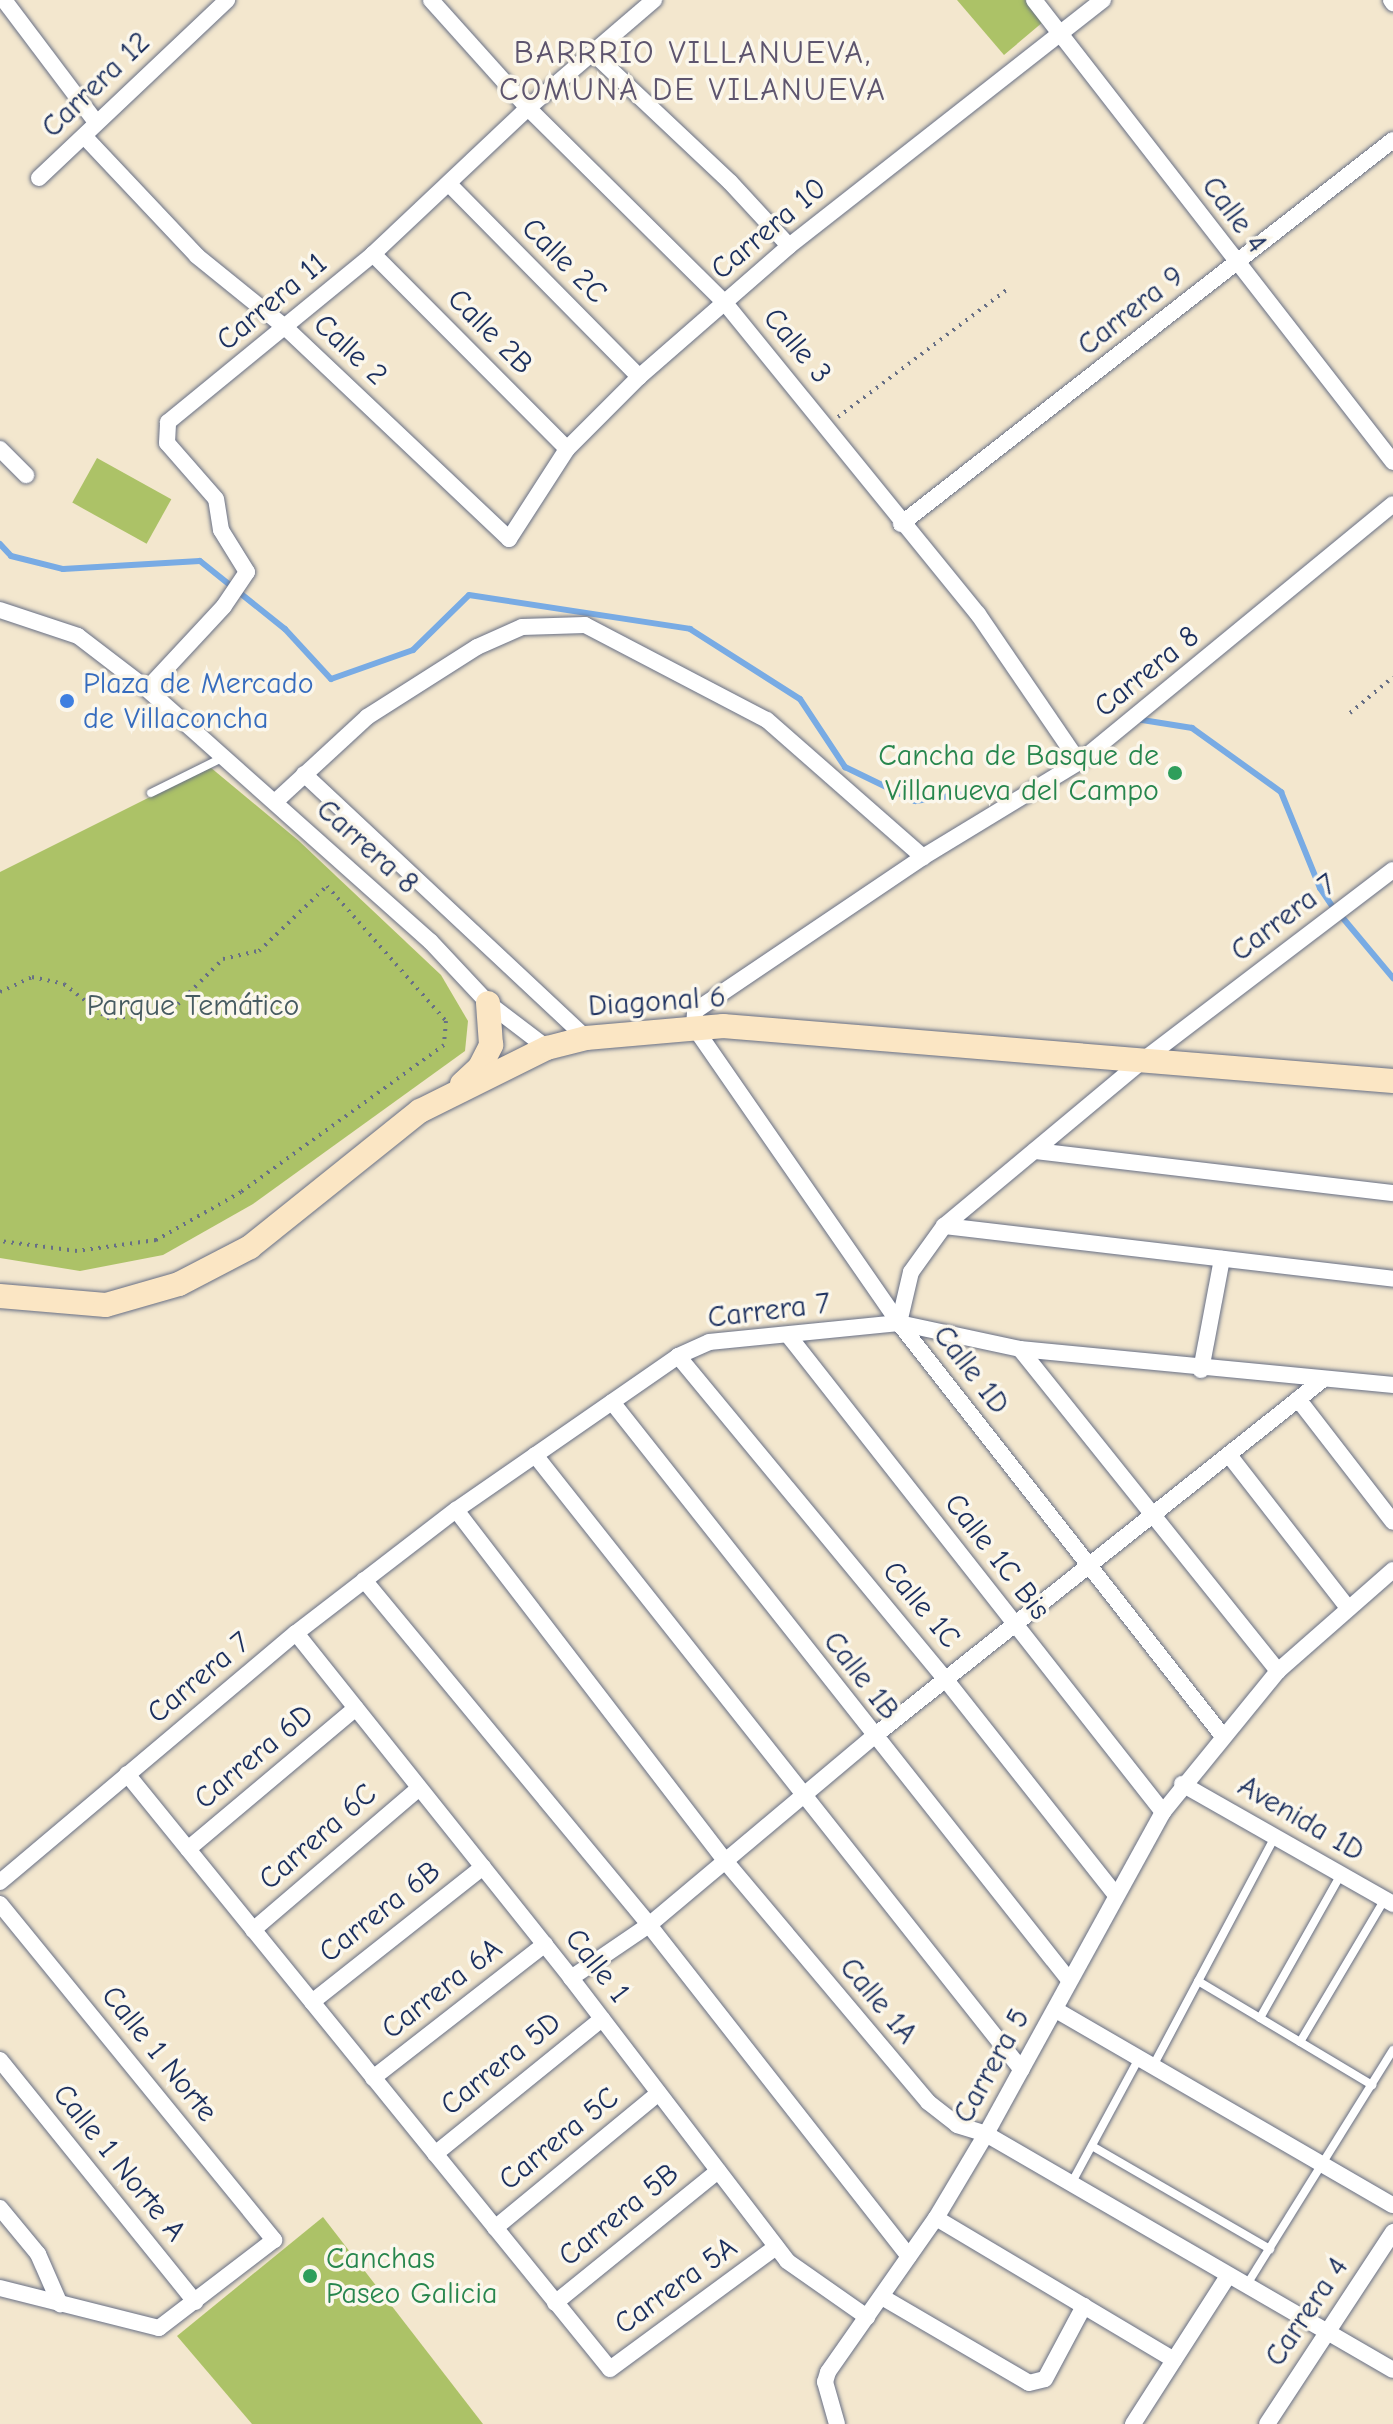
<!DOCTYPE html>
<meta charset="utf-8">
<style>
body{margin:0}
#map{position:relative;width:1393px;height:2424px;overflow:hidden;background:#f3e7ce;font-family:"Comic Neue",sans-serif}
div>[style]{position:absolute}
.green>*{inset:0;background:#acc267;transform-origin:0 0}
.stream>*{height:6px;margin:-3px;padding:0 3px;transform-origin:3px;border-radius:3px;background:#78abe4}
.path>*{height:4px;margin-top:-2px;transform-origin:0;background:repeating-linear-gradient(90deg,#676f85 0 2px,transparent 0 8px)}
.roads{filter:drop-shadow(0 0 2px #676f85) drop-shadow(0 0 2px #676f85)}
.lane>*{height:8px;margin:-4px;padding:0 4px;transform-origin:4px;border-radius:4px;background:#fff}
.street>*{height:16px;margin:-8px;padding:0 8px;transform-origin:8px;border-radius:8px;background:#fff}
.secondary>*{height:24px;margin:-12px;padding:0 12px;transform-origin:12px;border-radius:12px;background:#fbe6c4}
.dots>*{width:22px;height:22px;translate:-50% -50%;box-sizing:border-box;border:4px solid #fbf7ec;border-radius:50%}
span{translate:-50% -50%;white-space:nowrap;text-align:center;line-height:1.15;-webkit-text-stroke:7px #fbf7ec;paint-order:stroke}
.street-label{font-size:30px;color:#1b2f5e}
.shop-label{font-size:30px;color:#366cbe}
.left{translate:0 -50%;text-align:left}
.leisure-label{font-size:30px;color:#27864d}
.right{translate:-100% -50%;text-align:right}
.park-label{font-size:30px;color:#465b61}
.neighbourhood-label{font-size:32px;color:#5e556e;letter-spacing:2px}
</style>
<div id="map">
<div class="green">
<i style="clip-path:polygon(957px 0,1025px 0,1043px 22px,1004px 55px)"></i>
<i style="left:97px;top:458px;width:85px;height:51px;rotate:29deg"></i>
<i style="clip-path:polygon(210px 767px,299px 841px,441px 975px,468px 1021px,465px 1051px,253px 1204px,163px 1255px,80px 1271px,0 1258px,0 872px)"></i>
<i style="clip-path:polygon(323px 2217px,483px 2424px,252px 2424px,177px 2336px)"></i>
</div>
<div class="stream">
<i style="left:0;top:544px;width:16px;rotate:47deg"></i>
<i style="left:11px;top:556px;width:54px;rotate:14deg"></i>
<i style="left:63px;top:569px;width:137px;rotate:-3.3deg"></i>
<i style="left:200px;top:561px;width:109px;rotate:38.7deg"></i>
<i style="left:285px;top:629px;width:68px;rotate:47.4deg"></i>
<i style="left:331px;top:679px;width:87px;rotate:-19.5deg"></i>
<i style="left:413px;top:650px;width:78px;rotate:-44.5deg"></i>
<i style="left:469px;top:595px;width:224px;rotate:8.7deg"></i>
<i style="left:690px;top:629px;width:130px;rotate:32.5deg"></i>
<i style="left:800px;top:699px;width:82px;rotate:56.5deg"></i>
<i style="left:845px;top:767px;width:78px;rotate:25.9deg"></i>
<i style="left:915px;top:801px;width:78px;rotate:-8.1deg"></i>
<i style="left:1136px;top:719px;width:57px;rotate:9.1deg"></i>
<i style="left:1192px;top:728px;width:110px;rotate:35.7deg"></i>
<i style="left:1281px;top:792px;width:104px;rotate:67.9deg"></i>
<i style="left:1320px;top:888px;width:23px;rotate:56deg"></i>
<i style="left:1342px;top:917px;width:80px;rotate:50.1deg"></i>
</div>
<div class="path">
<i style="left:838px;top:417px;width:214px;rotate:-37deg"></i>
<i style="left:1350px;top:713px;width:56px;rotate:-39.9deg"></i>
<i style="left:0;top:992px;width:35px;rotate:-25deg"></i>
<i style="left:32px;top:977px;width:33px;rotate:12deg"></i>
<i style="left:64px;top:984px;width:55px;rotate:38.3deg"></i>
<i style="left:107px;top:1018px;width:37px;rotate:-3deg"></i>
<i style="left:144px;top:1016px;width:36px;rotate:-19deg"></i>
<i style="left:178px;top:1004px;width:64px;rotate:-45deg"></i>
<i style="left:223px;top:959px;width:37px;rotate:-13deg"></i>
<i style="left:259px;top:951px;width:94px;rotate:-43.7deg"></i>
<i style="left:327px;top:886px;width:180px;rotate:48.6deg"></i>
<i style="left:446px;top:1021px;width:24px;rotate:95deg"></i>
<i style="left:444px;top:1045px;width:251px;rotate:144.1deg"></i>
<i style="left:241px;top:1192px;width:98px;rotate:150.5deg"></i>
<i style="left:156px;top:1240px;width:80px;rotate:172.1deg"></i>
<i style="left:77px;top:1251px;width:78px;rotate:-172.6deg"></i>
</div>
<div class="roads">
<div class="lane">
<i style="left:151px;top:793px;width:81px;rotate:-26.3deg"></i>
<i style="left:1198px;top:1981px;width:72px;rotate:30.8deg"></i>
<i style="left:1260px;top:2018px;width:165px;rotate:-60.6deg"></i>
<i style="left:1260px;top:2018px;width:131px;rotate:30.9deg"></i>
<i style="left:1300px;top:2042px;width:166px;rotate:-59.3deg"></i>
<i style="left:1153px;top:2066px;width:259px;rotate:-62deg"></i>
<i style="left:1092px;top:2146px;width:206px;rotate:30.1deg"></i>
<i style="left:1071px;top:2184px;width:143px;rotate:-61.6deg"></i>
<i style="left:1246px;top:2286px;width:278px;rotate:-58.1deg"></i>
</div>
<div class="street">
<i style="left:4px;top:0;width:153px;rotate:53deg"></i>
<i style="left:431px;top:0;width:145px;rotate:48.1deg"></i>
<i style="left:528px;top:108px;width:277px;rotate:44.7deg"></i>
<i style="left:725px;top:303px;width:401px;rotate:50.9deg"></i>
<i style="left:978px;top:614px;width:179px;rotate:55.7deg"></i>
<i style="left:1034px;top:0;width:585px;rotate:52.15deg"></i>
<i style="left:1391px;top:0;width:4px;rotate:56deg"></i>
<i style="left:593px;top:53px;width:188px;rotate:43.3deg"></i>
<i style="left:730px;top:182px;width:87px;rotate:47.3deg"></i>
<i style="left:84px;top:136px;width:165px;rotate:46.7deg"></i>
<i style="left:197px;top:256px;width:114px;rotate:39deg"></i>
<i style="left:286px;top:328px;width:307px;rotate:43.4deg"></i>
<i style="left:509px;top:539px;width:107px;rotate:-57.2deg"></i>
<i style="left:567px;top:449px;width:102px;rotate:-45deg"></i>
<i style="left:639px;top:377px;width:199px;rotate:-41.1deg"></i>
<i style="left:789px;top:246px;width:399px;rotate:-38.1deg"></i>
<i style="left:39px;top:178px;width:259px;rotate:-43.4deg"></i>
<i style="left:449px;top:184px;width:271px;rotate:45.4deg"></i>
<i style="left:373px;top:254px;width:275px;rotate:45.1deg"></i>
<i style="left:0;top:449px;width:37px;rotate:45deg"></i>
<i style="left:901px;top:524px;width:624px;rotate:-37.97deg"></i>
<i style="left:0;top:610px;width:82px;rotate:18.4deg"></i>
<i style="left:78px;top:636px;width:87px;rotate:37.5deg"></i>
<i style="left:147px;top:689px;width:379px;rotate:41.7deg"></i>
<i style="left:430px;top:941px;width:85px;rotate:46.9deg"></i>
<i style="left:488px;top:1003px;width:74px;rotate:37.3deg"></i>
<i style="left:147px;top:689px;width:113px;rotate:-47.1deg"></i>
<i style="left:224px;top:606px;width:41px;rotate:-55.9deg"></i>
<i style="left:247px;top:572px;width:49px;rotate:-121.8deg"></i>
<i style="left:221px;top:530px;width:31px;rotate:-99deg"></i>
<i style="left:216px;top:499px;width:74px;rotate:-131.2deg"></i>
<i style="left:167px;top:443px;width:21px;rotate:-87deg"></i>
<i style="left:168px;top:422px;width:265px;rotate:-39.3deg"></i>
<i style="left:373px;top:254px;width:213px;rotate:-43.3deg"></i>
<i style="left:528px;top:108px;width:166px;rotate:-40.6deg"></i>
<i style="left:304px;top:774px;width:386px;rotate:43.1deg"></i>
<i style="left:275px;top:802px;width:125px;rotate:-42.7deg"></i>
<i style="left:367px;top:717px;width:130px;rotate:-32.5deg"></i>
<i style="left:477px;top:647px;width:49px;rotate:-24deg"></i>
<i style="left:522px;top:627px;width:63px;rotate:-1.8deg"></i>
<i style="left:585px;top:625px;width:205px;rotate:27.6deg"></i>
<i style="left:767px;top:720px;width:208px;rotate:41.3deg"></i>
<i style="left:1035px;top:1151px;width:360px;rotate:6.7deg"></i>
<i style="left:944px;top:1226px;width:452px;rotate:6.7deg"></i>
<i style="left:899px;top:1323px;width:52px;rotate:-76.8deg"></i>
<i style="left:911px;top:1272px;width:57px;rotate:-54.3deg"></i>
<i style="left:944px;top:1226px;width:258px;rotate:-39.8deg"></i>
<i style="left:1142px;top:1061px;width:315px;rotate:-37.3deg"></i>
<i style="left:788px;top:1335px;width:607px;rotate:51.83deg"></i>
<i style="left:1020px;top:1349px;width:413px;rotate:51.3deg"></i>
<i style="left:678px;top:1356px;width:420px;rotate:50.4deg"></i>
<i style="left:946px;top:1680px;width:273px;rotate:51.7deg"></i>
<i style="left:1201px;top:1370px;width:113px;rotate:-79.3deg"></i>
<i style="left:1298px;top:1399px;width:155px;rotate:52.3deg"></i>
<i style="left:612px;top:1402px;width:737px;rotate:51.67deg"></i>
<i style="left:535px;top:1455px;width:784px;rotate:51.63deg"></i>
<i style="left:1229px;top:1455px;width:194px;rotate:52.1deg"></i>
<i style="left:456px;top:1510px;width:444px;rotate:52.5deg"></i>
<i style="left:726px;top:1862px;width:314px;rotate:49.9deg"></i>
<i style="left:928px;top:2102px;width:37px;rotate:38deg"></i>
<i style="left:957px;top:2125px;width:30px;rotate:17deg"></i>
<i style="left:986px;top:2134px;width:470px;rotate:30.1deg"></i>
<i style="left:364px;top:1580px;width:447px;rotate:50.4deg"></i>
<i style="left:649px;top:1925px;width:421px;rotate:51.9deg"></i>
<i style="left:296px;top:1633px;width:441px;rotate:51.4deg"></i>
<i style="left:571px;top:1978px;width:356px;rotate:52.6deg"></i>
<i style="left:787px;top:2261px;width:98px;rotate:35deg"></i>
<i style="left:1222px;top:1735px;width:524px;rotate:-128.1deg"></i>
<i style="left:899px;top:1323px;width:360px;rotate:-124.7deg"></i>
<i style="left:694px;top:1027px;width:16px;rotate:-86deg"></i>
<i style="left:695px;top:1011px;width:275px;rotate:-34deg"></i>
<i style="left:923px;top:857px;width:183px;rotate:-31.3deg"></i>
<i style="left:1079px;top:762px;width:406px;rotate:-39.4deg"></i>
<i style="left:127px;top:1774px;width:766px;rotate:50.93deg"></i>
<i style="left:610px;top:2369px;width:206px;rotate:-36.3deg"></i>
<i style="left:1182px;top:1784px;width:243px;rotate:29.6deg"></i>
<i style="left:188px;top:1849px;width:219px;rotate:-40deg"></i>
<i style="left:0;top:1882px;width:387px;rotate:-40.1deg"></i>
<i style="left:296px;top:1633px;width:202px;rotate:-37.6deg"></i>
<i style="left:456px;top:1510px;width:270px;rotate:-34.7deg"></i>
<i style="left:678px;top:1356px;width:34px;rotate:-24deg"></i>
<i style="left:709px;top:1342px;width:191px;rotate:-5.7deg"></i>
<i style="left:899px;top:1323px;width:124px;rotate:12.1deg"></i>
<i style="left:1020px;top:1349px;width:375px;rotate:5.5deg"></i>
<i style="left:0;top:1904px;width:434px;rotate:50.8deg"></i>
<i style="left:274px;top:2240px;width:145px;rotate:142.6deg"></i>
<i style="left:159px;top:2328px;width:164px;rotate:-165.9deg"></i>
<i style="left:253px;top:1930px;width:218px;rotate:-40.5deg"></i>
<i style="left:571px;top:1978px;width:94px;rotate:-34.2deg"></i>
<i style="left:649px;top:1925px;width:292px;rotate:-40deg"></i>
<i style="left:873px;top:1737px;width:572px;rotate:-38.47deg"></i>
<i style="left:312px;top:2002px;width:218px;rotate:-38.3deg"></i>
<i style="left:1056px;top:2010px;width:389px;rotate:30.1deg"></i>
<i style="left:0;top:2060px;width:311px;rotate:51.1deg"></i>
<i style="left:373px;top:2078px;width:218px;rotate:-37.9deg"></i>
<i style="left:435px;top:2154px;width:215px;rotate:-39deg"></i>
<i style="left:0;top:2208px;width:60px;rotate:50.4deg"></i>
<i style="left:38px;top:2254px;width:55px;rotate:66.3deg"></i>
<i style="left:936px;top:2218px;width:277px;rotate:30.8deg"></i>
<i style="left:495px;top:2228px;width:212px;rotate:-39.5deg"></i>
<i style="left:882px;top:2297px;width:170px;rotate:30.3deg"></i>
<i style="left:1029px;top:2383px;width:16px;rotate:-14deg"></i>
<i style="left:1045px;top:2379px;width:83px;rotate:-61.9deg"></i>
<i style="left:555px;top:2303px;width:210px;rotate:-39deg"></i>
<i style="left:837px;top:2424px;width:44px;rotate:-105.9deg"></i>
<i style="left:825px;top:2382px;width:10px;rotate:-73deg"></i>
<i style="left:828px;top:2372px;width:188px;rotate:-55deg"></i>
<i style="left:936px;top:2218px;width:98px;rotate:-59.2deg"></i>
<i style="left:986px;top:2134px;width:367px;rotate:-61.2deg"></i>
<i style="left:1163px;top:1812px;width:182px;rotate:-50.8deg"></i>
<i style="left:1278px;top:1671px;width:153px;rotate:-41.3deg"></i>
<i style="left:1133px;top:2424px;width:176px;rotate:-57.3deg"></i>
<i style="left:1267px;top:2424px;width:230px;rotate:-56.7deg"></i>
</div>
<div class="secondary">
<i style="left:462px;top:1084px;width:25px;rotate:-43deg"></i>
<i style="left:480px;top:1067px;width:25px;rotate:-63deg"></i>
<i style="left:491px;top:1045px;width:42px;rotate:-94.1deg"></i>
<i style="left:0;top:1296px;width:106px;rotate:4.9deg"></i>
<i style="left:106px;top:1305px;width:76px;rotate:-16deg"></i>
<i style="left:179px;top:1284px;width:80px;rotate:-27.5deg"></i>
<i style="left:250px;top:1247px;width:218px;rotate:-38.7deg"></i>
<i style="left:420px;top:1111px;width:142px;rotate:-26.4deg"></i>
<i style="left:547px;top:1048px;width:40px;rotate:-14.4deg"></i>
<i style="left:586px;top:1038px;width:138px;rotate:-5deg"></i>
<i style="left:723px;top:1026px;width:672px;rotate:4.69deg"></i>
</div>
</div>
<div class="dots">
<i style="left:67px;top:701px;background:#3f7fe0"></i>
<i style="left:1175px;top:773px;background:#2e9e5b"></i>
<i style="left:310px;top:2276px;background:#2e9e5b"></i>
</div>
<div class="street-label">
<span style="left:96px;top:85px;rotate:-44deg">Carrera 12</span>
<span style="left:1234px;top:215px;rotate:53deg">Calle 4</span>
<span style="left:769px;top:229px;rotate:-40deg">Carrera 10</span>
<span style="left:564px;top:261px;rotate:45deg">Calle 2C</span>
<span style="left:272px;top:302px;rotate:-40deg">Carrera 11</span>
<span style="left:1131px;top:311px;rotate:-38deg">Carrera 9</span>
<span style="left:490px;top:332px;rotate:45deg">Calle 2B</span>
<span style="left:797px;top:346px;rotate:50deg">Calle 3</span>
<span style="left:350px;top:350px;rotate:43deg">Calle 2</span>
<span style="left:1147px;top:672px;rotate:-39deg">Carrera 8</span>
<span style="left:367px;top:847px;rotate:42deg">Carrera 8</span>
<span style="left:1284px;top:918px;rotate:-37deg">Carrera 7</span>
<span style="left:657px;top:1002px;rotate:-4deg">Diagonal 6</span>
<span style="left:769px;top:1311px;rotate:-7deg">Carrera 7</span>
<span style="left:971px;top:1370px;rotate:52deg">Calle 1D</span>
<span style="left:997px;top:1557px;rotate:52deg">Calle 1C Bis</span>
<span style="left:921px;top:1605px;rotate:50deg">Calle 1C</span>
<span style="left:861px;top:1676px;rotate:52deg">Calle 1B</span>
<span style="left:199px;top:1678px;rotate:-40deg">Carrera 7</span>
<span style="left:254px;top:1757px;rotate:-40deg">Carrera 6D</span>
<span style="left:1301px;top:1819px;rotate:30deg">Avenida 1D</span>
<span style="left:318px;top:1837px;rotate:-41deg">Carrera 6C</span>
<span style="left:380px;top:1912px;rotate:-38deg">Carrera 6B</span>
<span style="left:597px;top:1966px;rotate:52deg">Calle 1</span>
<span style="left:442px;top:1989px;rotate:-38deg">Carrera 6A</span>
<span style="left:878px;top:2001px;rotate:50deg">Calle 1A</span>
<span style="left:159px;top:2054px;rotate:51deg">Calle 1 Norte</span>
<span style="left:501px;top:2064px;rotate:-39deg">Carrera 5D</span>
<span style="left:992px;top:2066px;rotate:-61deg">Carrera 5</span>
<span style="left:559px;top:2139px;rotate:-39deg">Carrera 5C</span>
<span style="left:119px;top:2163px;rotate:51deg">Calle 1 Norte A</span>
<span style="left:619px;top:2215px;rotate:-39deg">Carrera 5B</span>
<span style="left:676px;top:2286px;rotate:-36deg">Carrera 5A</span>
<span style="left:1307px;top:2312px;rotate:-56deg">Carrera 4</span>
</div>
<div class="shop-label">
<span class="left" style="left:83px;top:701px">Plaza de Mercado<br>de Villaconcha</span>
</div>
<div class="leisure-label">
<span class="right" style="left:1159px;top:773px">Cancha de Basque de<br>Villanueva del Campo</span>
<span class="left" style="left:326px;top:2276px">Canchas<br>Paseo Galicia</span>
</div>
<div class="park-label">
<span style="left:193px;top:1006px">Parque Temático</span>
</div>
<div class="neighbourhood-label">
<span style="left:693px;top:72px">BARRRIO VILLANUEVA,<br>COMUNA DE VILANUEVA</span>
</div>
</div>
